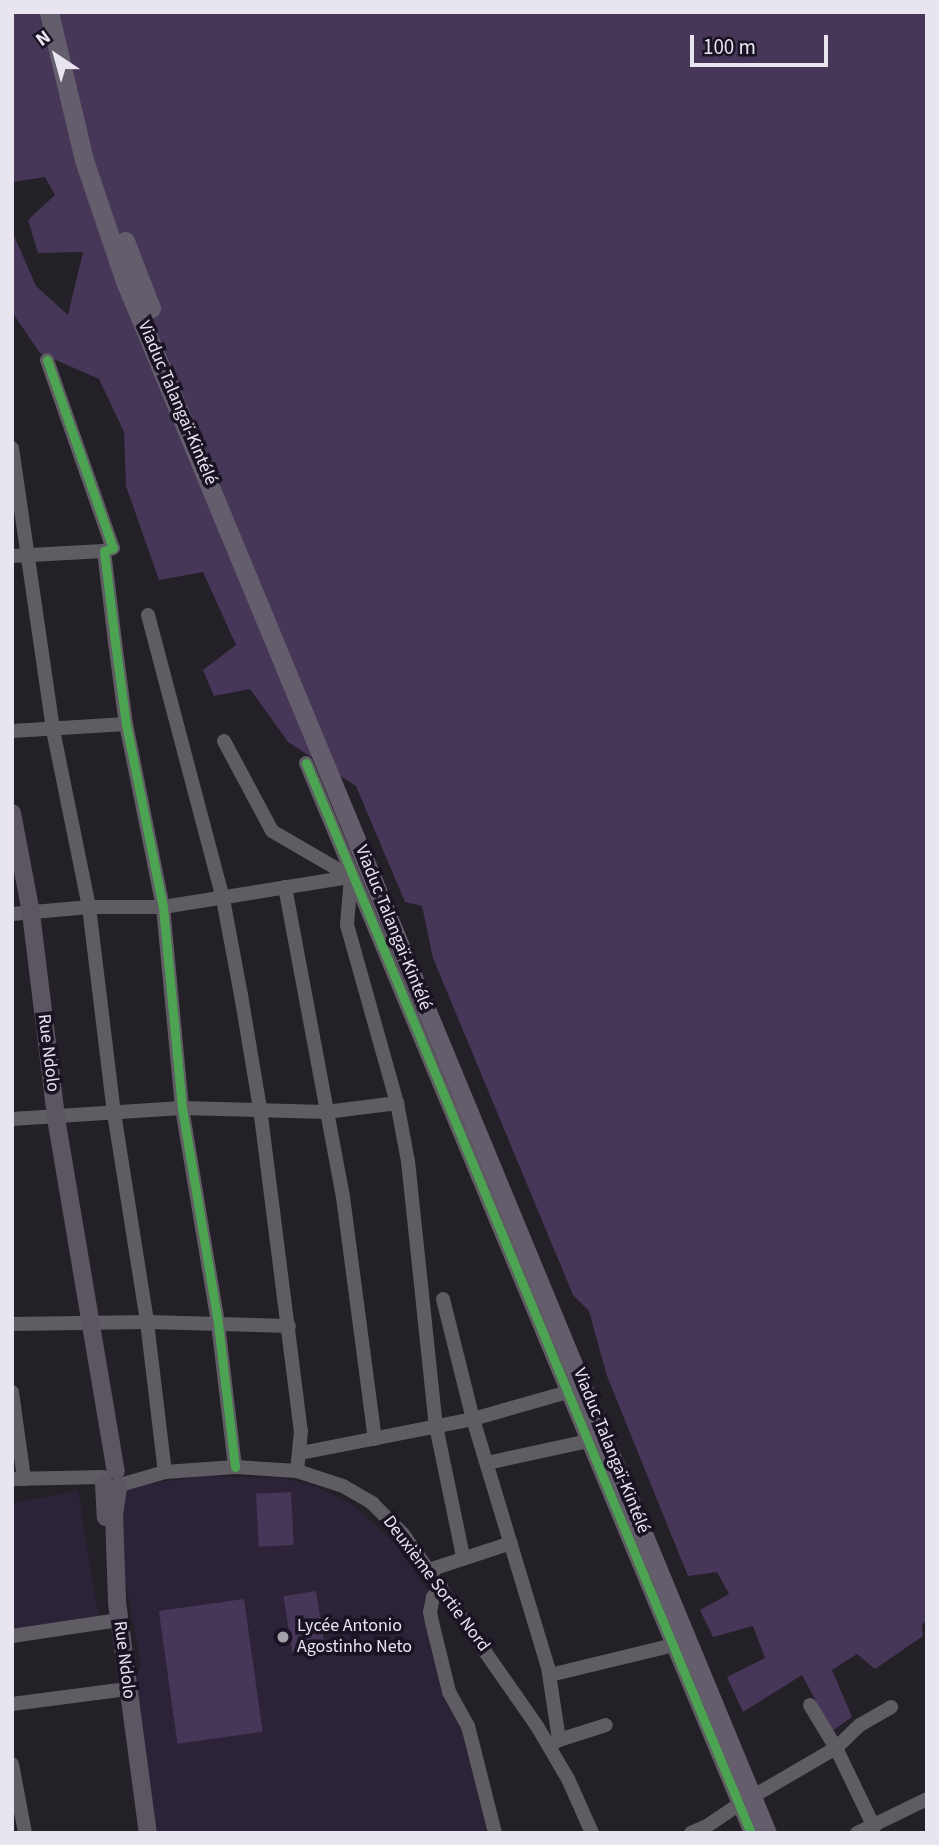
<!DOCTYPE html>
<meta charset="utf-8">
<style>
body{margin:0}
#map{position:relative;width:939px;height:1845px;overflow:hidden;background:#242028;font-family:"Source Sans 3",sans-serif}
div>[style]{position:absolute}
.built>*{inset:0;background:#2c2338}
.green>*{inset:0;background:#463758;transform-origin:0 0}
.minor>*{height:14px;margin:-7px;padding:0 7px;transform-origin:7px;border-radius:7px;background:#5f5c63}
.major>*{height:18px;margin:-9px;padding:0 9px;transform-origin:9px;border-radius:9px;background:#5b5661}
.highway>*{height:19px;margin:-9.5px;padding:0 9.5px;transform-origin:9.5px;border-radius:9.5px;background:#645d6b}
.cycleway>*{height:9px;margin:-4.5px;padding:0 4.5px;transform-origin:4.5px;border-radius:4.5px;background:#4ca352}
.dots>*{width:19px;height:19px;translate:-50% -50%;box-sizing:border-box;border:4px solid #1a1323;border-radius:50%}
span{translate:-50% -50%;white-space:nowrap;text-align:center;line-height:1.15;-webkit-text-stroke:7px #1a1323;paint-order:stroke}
.street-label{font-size:18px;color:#e9e5f0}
.poi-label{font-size:18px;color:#e9e5f0}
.left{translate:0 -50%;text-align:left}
.frame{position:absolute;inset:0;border:14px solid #e9e5f0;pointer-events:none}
.north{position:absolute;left:21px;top:21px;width:70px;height:70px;-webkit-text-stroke:5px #1a1323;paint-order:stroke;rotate:324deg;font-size:19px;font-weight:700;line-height:28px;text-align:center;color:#e9e5f0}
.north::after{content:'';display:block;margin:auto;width:24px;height:32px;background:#e9e5f0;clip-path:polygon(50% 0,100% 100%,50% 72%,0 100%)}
.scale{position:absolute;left:690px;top:35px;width:138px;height:32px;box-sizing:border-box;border:4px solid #e9e5f0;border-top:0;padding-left:9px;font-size:21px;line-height:24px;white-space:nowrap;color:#e9e5f0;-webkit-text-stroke:5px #1a1323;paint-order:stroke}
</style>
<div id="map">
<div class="built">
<i style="clip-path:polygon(206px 1476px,282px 1478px,316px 1486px,356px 1507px,395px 1544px,428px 1591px,423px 1611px,444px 1701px,461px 1725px,487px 1833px,157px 1833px,135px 1682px,141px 1663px,125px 1580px,118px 1505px,129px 1486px)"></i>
<i style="clip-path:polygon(78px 1491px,99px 1619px,12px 1633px,12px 1503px)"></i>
</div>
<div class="green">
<i style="clip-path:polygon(12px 12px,927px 12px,927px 1619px,922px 1625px,923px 1636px,875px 1669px,857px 1654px,832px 1670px,852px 1717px,832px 1731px,802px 1675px,743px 1712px,727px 1677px,765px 1658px,753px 1626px,713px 1637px,700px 1610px,729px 1594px,717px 1572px,688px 1576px,607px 1376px,589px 1311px,573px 1295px,433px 958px,422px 906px,405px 902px,356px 786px,288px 742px,250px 689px,214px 696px,203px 670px,236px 645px,203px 572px,159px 580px,126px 486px,124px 432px,99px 379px,40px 353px,12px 312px,12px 231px,36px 286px,68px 315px,83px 252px,38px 253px,28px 220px,55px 195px,45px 177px,12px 182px)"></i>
<i style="left:291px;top:1492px;width:53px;height:35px;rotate:87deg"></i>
<i style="left:316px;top:1591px;width:59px;height:33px;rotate:81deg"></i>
<i style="left:244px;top:1599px;width:134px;height:86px;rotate:82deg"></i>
</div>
<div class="minor">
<i style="left:47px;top:360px;width:199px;rotate:70.7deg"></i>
<i style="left:113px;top:548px;width:9px;rotate:162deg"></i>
<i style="left:104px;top:551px;width:92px;rotate:83.1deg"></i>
<i style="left:115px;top:642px;width:83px;rotate:82.4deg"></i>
<i style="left:126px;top:724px;width:187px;rotate:78.6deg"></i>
<i style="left:163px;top:907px;width:202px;rotate:84.6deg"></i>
<i style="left:182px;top:1108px;width:219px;rotate:80.5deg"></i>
<i style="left:218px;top:1324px;width:144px;rotate:83.2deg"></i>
<i style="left:12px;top:448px;width:285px;rotate:81.7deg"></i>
<i style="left:53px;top:730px;width:181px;rotate:78.5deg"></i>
<i style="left:89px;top:907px;width:208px;rotate:83.1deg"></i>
<i style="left:114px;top:1113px;width:212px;rotate:81deg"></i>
<i style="left:147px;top:1322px;width:151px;rotate:83.2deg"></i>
<i style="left:12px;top:556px;width:92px;rotate:-3.1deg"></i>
<i style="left:148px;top:615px;width:294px;rotate:75.2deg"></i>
<i style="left:223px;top:899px;width:98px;rotate:79.4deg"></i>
<i style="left:241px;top:995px;width:115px;rotate:80.5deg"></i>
<i style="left:260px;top:1108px;width:326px;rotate:82.8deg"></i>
<i style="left:301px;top:1431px;width:40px;rotate:95.7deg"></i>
<i style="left:12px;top:731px;width:114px;rotate:-3.5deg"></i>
<i style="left:224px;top:741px;width:102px;rotate:61.9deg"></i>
<i style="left:272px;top:831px;width:91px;rotate:30.2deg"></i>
<i style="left:351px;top:877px;width:48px;rotate:94.8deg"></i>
<i style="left:347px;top:925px;width:185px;rotate:74.3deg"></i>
<i style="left:397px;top:1103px;width:59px;rotate:79.3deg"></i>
<i style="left:408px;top:1161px;width:266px;rotate:84deg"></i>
<i style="left:436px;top:1426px;width:133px;rotate:78.3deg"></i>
<i style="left:306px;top:763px;width:1159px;rotate:67.42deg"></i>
<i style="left:285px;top:887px;width:315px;rotate:79.4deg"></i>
<i style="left:343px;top:1197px;width:244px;rotate:82.5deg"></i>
<i style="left:12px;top:914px;width:77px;rotate:-5.2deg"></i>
<i style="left:89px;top:907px;width:74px"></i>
<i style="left:163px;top:907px;width:190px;rotate:-9.1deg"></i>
<i style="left:12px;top:1119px;width:170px;rotate:-3.7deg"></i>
<i style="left:182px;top:1108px;width:144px;rotate:1.6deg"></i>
<i style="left:326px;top:1112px;width:72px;rotate:-7.2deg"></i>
<i style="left:443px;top:1299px;width:124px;rotate:76deg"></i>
<i style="left:473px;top:1419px;width:259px;rotate:73.2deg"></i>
<i style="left:548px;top:1667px;width:74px;rotate:81.4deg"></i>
<i style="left:559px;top:1740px;width:11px;rotate:153deg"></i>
<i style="left:12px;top:1324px;width:135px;rotate:-0.8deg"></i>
<i style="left:147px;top:1322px;width:142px;rotate:1.6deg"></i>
<i style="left:12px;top:1392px;width:88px;rotate:82.1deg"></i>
<i style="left:301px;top:1453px;width:175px;rotate:-11.2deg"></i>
<i style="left:473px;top:1419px;width:99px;rotate:-15.9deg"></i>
<i style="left:487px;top:1463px;width:103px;rotate:-12.3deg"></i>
<i style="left:12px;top:1479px;width:91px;rotate:-1.3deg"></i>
<i style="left:120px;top:1485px;width:47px;rotate:-16.1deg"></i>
<i style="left:165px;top:1472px;width:70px;rotate:-4.1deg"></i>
<i style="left:235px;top:1467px;width:62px;rotate:3.7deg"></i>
<i style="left:297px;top:1471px;width:48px;rotate:18.1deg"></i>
<i style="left:343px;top:1486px;width:34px;rotate:30deg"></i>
<i style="left:372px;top:1503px;width:44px;rotate:45deg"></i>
<i style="left:403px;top:1534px;width:234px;rotate:55.1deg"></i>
<i style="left:537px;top:1726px;width:61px;rotate:59.7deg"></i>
<i style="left:568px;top:1779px;width:59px;rotate:66deg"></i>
<i style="left:429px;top:1570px;width:86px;rotate:-18.2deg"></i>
<i style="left:441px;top:1586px;width:14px;rotate:126deg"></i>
<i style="left:433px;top:1597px;width:15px;rotate:101deg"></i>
<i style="left:430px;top:1612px;width:10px;rotate:79deg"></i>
<i style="left:432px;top:1622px;width:72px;rotate:76.3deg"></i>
<i style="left:449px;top:1692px;width:39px;rotate:61deg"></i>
<i style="left:468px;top:1726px;width:110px;rotate:75.8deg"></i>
<i style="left:12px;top:1636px;width:108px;rotate:-8.5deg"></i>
<i style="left:550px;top:1675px;width:128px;rotate:-13.6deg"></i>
<i style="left:12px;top:1704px;width:116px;rotate:-7.4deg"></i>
<i style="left:810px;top:1705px;width:50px;rotate:58.8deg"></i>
<i style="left:836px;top:1748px;width:88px;rotate:64.3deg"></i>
<i style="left:559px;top:1740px;width:49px;rotate:-17.7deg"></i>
<i style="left:12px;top:1764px;width:70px;rotate:79.3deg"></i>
<i style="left:691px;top:1833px;width:17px;rotate:-24deg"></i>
<i style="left:707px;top:1826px;width:40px;rotate:-34deg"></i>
<i style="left:740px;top:1804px;width:111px;rotate:-30.3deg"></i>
<i style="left:836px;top:1748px;width:33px;rotate:-44deg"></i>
<i style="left:860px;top:1725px;width:36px;rotate:-30deg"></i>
<i style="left:857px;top:1833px;width:78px;rotate:-25.9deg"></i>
</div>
<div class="major">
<i style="left:12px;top:813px;width:102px;rotate:79.2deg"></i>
<i style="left:31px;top:913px;width:207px;rotate:83deg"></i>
<i style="left:56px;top:1118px;width:358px;rotate:80.4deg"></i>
<i style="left:104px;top:1484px;width:33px;rotate:87deg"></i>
<i style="left:118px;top:1487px;width:27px;rotate:98deg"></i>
<i style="left:114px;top:1514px;width:88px;rotate:88deg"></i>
<i style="left:117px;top:1602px;width:233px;rotate:82.4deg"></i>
</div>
<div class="highway">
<i style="left:49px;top:12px;width:152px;rotate:76.7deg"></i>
<i style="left:84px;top:160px;width:128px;rotate:71.3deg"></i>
<i style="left:125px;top:281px;width:1680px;rotate:67.53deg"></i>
<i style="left:125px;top:241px;width:72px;rotate:68.8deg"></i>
</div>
<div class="cycleway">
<i style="left:47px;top:360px;width:199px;rotate:70.7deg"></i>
<i style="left:113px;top:548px;width:9px;rotate:162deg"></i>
<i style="left:104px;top:551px;width:92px;rotate:83.1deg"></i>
<i style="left:115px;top:642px;width:83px;rotate:82.4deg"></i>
<i style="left:126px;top:724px;width:187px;rotate:78.6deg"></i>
<i style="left:163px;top:907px;width:202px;rotate:84.6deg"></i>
<i style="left:182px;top:1108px;width:219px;rotate:80.5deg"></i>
<i style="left:218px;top:1324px;width:144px;rotate:83.2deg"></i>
<i style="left:306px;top:763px;width:1159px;rotate:67.42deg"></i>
</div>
<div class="dots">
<i style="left:283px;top:1637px;background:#a4a0aa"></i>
</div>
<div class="street-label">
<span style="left:177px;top:403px;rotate:67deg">Viaduc Talangaï-Kintélé</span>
<span style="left:393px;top:928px;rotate:68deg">Viaduc Talangaï-Kintélé</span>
<span style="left:48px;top:1053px;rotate:83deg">Rue Ndolo</span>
<span style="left:611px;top:1451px;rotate:68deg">Viaduc Talangaï-Kintélé</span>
<span style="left:436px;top:1584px;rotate:53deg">Deuxième Sortie Nord</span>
<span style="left:124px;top:1660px;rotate:83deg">Rue Ndolo</span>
</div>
<div class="poi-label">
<span class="left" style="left:297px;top:1637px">Lycée Antonio<br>Agostinho Neto</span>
</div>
<div class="frame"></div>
<div class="north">N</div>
<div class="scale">100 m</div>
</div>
